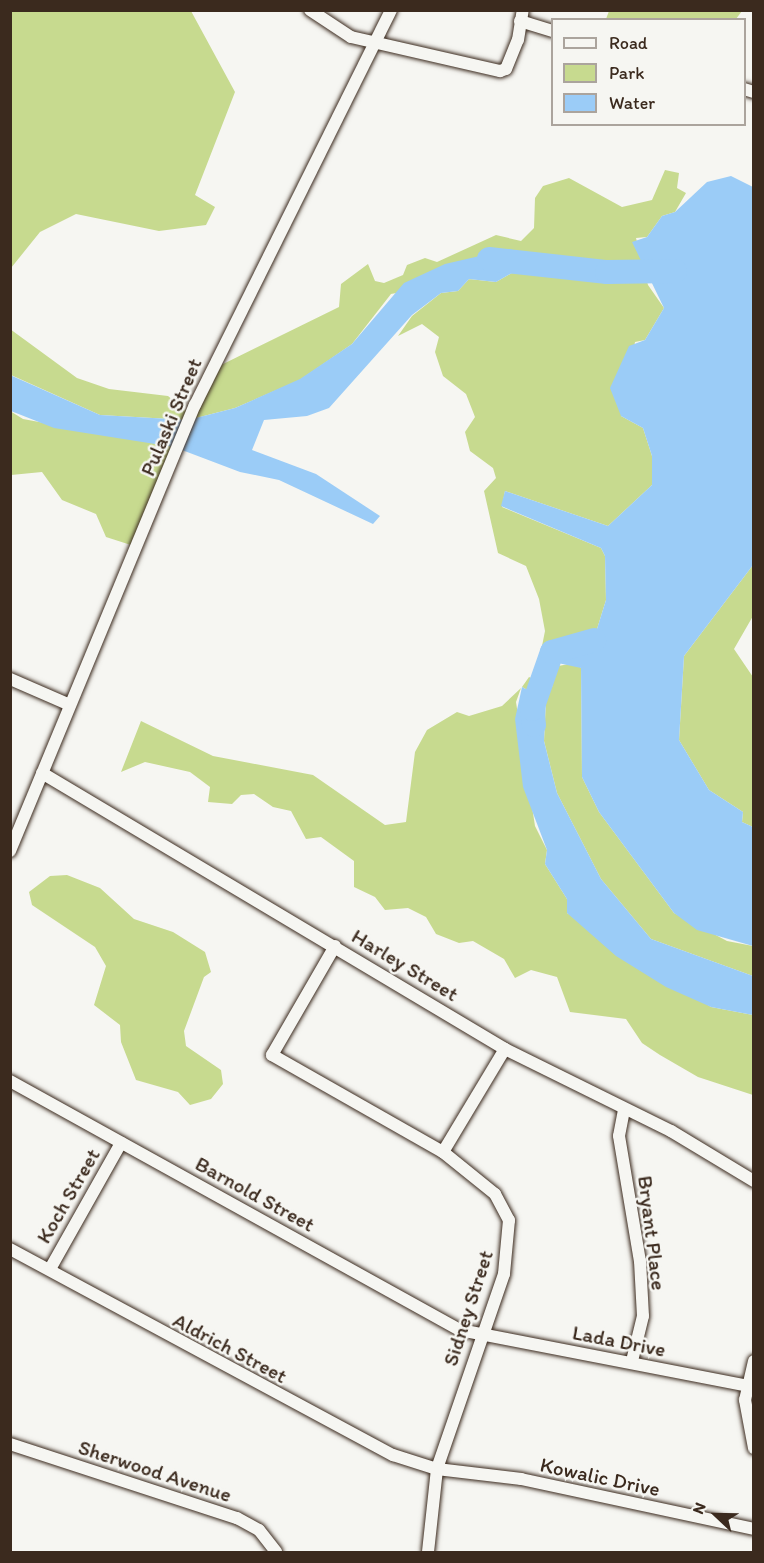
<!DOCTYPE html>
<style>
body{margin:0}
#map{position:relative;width:764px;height:1563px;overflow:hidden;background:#f6f6f2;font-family:Itim,sans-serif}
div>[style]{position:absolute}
.green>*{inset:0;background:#c7da8f}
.water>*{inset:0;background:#9bccf7}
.river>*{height:24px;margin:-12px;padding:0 12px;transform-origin:12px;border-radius:12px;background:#9bccf7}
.roads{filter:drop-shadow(0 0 2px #3b2a1e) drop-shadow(0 0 2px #3b2a1e)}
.street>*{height:12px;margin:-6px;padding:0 6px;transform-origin:6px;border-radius:6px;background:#f6f6f2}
span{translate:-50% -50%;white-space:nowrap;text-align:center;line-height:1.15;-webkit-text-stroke:5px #f6f6f2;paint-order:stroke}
.street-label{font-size:21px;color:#3b2a1e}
.frame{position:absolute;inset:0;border:12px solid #3b2a1e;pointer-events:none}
.legend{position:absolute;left:551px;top:18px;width:195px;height:108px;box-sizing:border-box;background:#f6f6f2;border:2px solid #aba49d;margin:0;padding:8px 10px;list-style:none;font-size:18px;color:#3b2a1e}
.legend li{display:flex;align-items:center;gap:12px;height:30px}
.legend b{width:30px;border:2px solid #aba49d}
.north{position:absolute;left:686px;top:1485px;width:60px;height:60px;-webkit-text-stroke:4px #f6f6f2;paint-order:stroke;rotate:292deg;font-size:16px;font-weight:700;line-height:24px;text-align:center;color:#3b2a1e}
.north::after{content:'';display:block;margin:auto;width:21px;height:27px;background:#3b2a1e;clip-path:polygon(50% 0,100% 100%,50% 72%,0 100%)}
</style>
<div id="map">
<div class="green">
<i style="clip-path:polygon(11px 10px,191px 11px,235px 92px,195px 195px,215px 207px,206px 225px,159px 231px,76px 214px,40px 232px,11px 268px)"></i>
<i style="clip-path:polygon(609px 11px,609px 10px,742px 11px,736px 19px,606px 19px)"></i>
<i style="clip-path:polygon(665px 170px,679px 173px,677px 188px,686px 193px,675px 212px,662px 216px,647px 237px,636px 238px,648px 285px,664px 308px,645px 340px,635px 342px,621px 416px,643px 428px,652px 456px,652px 485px,608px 526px,505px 491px,502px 507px,601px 548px,605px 556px,606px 600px,597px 629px,585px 641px,547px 656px,541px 651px,545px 631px,539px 599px,526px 566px,498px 553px,484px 491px,496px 478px,493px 468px,470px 451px,465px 432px,475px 417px,466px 394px,443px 376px,435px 352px,439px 337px,422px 324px,398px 336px,412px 316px,441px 293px,458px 291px,469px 279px,496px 282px,517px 270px,391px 294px,352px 344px,300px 380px,235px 408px,188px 420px,100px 415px,11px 375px,10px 329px,77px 378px,109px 389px,168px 396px,191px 415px,211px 370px,339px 307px,341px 284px,368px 264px,375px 281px,384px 283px,403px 275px,407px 265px,425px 258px,437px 262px,496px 235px,521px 241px,534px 228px,535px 198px,543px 186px,569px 178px,622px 207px,652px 200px)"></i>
<i style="clip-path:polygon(10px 411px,23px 419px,174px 447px,134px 546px,106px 537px,96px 514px,62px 500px,42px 472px,11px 475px)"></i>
<i style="clip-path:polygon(753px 565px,753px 616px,734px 649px,753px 677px,753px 827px,742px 822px,743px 812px,709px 790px,679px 740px,684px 656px)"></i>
<i style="clip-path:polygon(575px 663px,581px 668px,582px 777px,599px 812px,674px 913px,727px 941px,753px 946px,753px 976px,651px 939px,601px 879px,557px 793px,544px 741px,546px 700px,522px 687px,529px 677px,552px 687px,558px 666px)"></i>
<i style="clip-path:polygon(521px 688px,516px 702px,535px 826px,547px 850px,545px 864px,567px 899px,567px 913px,711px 1007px,753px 1015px,753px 1095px,698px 1077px,660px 1055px,642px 1043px,626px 1019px,570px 1012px,557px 977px,531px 970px,515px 978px,504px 959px,473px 941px,459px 943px,436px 934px,426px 917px,408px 908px,385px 910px,375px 897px,354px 887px,354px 861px,321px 837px,306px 839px,291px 811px,273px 807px,254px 794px,241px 795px,232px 804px,208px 802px,210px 787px,190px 772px,145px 762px,121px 772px,141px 721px,213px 756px,313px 775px,385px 825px,406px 822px,415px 752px,427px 730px,457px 712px,469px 716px,502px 706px)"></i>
<i style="clip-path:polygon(67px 875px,100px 888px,134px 919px,173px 932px,205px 952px,211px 972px,204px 977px,184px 1031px,186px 1046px,221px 1070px,223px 1084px,211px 1099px,190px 1105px,178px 1092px,136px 1080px,121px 1042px,120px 1025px,94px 1005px,106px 966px,95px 947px,32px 905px,29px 892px,50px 876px)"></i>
</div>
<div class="water">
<i style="clip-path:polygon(731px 176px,753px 187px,753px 565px,684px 656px,679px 740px,709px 790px,743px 812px,742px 822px,753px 827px,753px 946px,697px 930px,674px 913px,599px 812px,582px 777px,581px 668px,544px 660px,597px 629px,606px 600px,605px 556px,601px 548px,501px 506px,505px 491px,608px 526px,652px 485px,652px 456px,643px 428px,621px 416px,610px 388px,629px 346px,645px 340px,664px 308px,632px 242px,647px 237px,662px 216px,675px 212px,707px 182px)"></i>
<i style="clip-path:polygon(510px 249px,522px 254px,517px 270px,496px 282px,469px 279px,458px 291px,441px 293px,412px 315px,329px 408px,307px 416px,264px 420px,252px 450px,316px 474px,380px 516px,373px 524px,279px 480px,240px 472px,174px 447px,54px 428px,11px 411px,10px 375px,100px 415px,188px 420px,235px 408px,300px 379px,352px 344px,404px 283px,445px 264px)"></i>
<i style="clip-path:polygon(522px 687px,546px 700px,544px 741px,557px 793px,601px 879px,651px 939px,753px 976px,753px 1015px,711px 1007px,666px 987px,616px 956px,567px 913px,567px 899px,545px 864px,547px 850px,523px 787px,515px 719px)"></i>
</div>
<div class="river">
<i style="left:489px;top:259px;width:119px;rotate:6.3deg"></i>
<i style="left:607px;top:272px;width:68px;rotate:-0.8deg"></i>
<i style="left:534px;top:725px;width:16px;rotate:-97deg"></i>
<i style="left:532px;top:709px;width:60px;rotate:-70.7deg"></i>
<i style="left:552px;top:652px;width:44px;rotate:-15.9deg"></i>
</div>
<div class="roads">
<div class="street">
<i style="left:310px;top:10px;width:49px;rotate:33.4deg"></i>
<i style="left:351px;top:37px;width:153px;rotate:12.9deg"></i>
<i style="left:500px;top:71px;width:6px;rotate:-18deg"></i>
<i style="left:506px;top:69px;width:31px;rotate:-68deg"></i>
<i style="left:518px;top:40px;width:30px;rotate:-81deg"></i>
<i style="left:520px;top:21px;width:34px;rotate:17deg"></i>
<i style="left:744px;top:89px;width:10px;rotate:17deg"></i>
<i style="left:10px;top:679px;width:65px;rotate:23.4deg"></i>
<i style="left:42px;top:773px;width:539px;rotate:30.8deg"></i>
<i style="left:505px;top:1049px;width:185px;rotate:26.3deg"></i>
<i style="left:671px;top:1131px;width:97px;rotate:31.1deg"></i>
<i style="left:10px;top:851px;width:483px;rotate:-67.5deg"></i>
<i style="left:195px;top:405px;width:441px;rotate:-63.6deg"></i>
<i style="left:335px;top:946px;width:126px;rotate:120deg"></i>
<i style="left:272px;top:1055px;width:197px;rotate:29.6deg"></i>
<i style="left:443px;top:1152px;width:67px;rotate:38.9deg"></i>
<i style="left:495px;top:1194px;width:30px;rotate:62deg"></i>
<i style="left:509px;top:1220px;width:54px;rotate:95.3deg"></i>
<i style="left:504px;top:1274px;width:206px;rotate:109deg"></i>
<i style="left:437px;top:1469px;width:83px;rotate:96.2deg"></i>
<i style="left:10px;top:1081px;width:514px;rotate:28.96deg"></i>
<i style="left:460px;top:1330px;width:292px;rotate:11deg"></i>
<i style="left:624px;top:1110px;width:26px;rotate:101deg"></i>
<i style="left:619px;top:1136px;width:127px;rotate:80.5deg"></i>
<i style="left:640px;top:1261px;width:55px;rotate:86.9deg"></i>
<i style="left:643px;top:1316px;width:46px;rotate:103.7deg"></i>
<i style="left:443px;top:1152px;width:120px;rotate:-59deg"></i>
<i style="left:10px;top:1249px;width:435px;rotate:28.3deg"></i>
<i style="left:393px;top:1455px;width:46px;rotate:17.7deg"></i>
<i style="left:437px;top:1469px;width:85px;rotate:6.8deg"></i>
<i style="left:521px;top:1479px;width:238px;rotate:12.1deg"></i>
<i style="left:50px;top:1269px;width:145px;rotate:-60.6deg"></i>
<i style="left:754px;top:1361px;width:40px;rotate:103deg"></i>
<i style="left:745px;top:1400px;width:49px;rotate:79.4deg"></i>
<i style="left:10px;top:1444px;width:239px;rotate:18.1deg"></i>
<i style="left:237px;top:1518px;width:25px;rotate:29deg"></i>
<i style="left:259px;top:1530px;width:28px;rotate:52deg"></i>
</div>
</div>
<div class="street-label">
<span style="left:171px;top:417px;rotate:-67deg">Pulaski Street</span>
<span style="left:405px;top:965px;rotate:31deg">Harley Street</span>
<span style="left:255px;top:1194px;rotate:29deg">Barnold Street</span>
<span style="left:68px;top:1196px;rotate:-60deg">Koch Street</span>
<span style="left:652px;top:1233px;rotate:83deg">Bryant Place</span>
<span style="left:468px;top:1308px;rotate:-72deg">Sidney Street</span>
<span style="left:619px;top:1341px;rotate:11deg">Lada Drive</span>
<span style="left:230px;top:1348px;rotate:28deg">Aldrich Street</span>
<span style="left:155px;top:1471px;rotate:18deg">Sherwood Avenue</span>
<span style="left:600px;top:1477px;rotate:12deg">Kowalic Drive</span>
</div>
<div class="frame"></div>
<ul class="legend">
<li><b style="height:8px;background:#f6f6f2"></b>Road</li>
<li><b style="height:16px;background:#c7da8f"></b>Park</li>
<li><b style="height:16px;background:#9bccf7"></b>Water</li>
</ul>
<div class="north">N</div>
</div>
